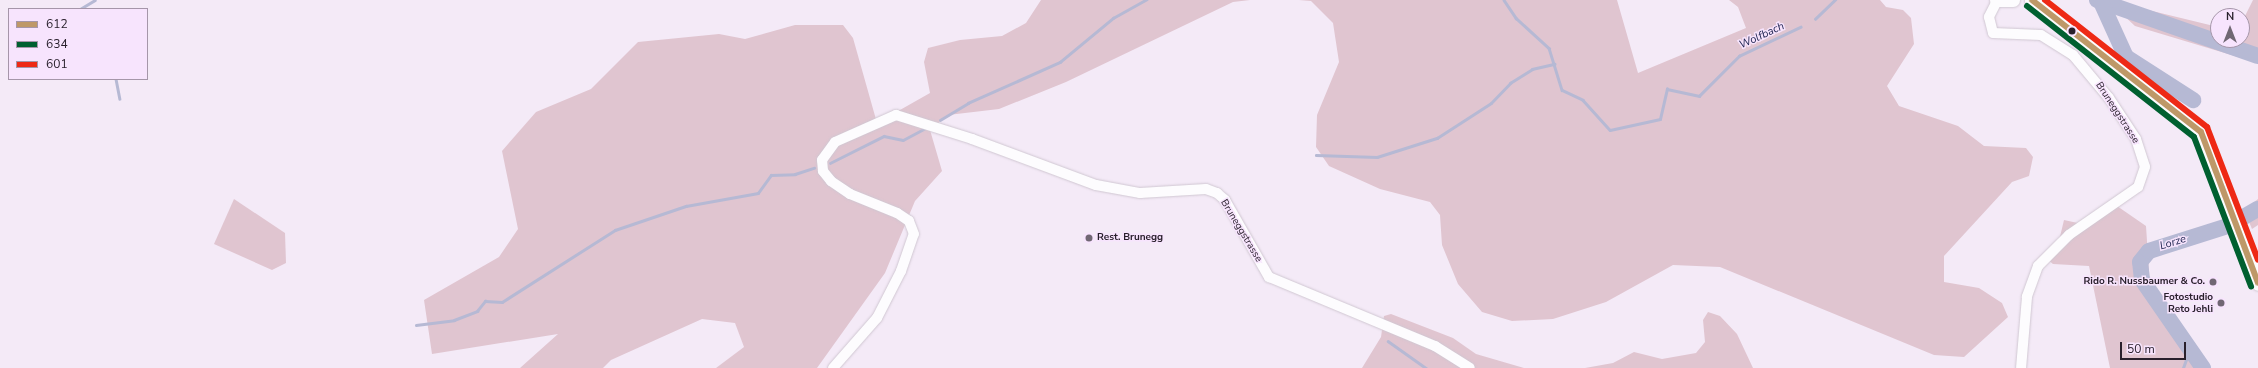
<!DOCTYPE html>
<style>
body{margin:0}
#map{position:relative;width:2258px;height:368px;overflow:hidden;background:#f4eaf7;font-family:"Nunito Sans",sans-serif}
div>[style]{position:absolute}
.forest>*{inset:0;background:#e0c5d0}
.stream>*{height:2.5px;margin:-1.25px;padding:0 1.25px;transform-origin:1.25px;border-radius:1.25px;background:#b6b9d4}
.river>*{height:16px;margin:-8px;padding:0 8px;transform-origin:8px;border-radius:8px;background:#b6b9d4}
.roads{filter:drop-shadow(0 0 1px #d0c7d2) drop-shadow(0 0 1px #d0c7d2)}
.minor>*{height:10px;margin:-5px;padding:0 5px;transform-origin:5px;border-radius:5px;background:#fdfcfe}
.tertiary>*{height:13px;margin:-6.5px;padding:0 6.5px;transform-origin:6.5px;border-radius:6.5px;background:#fdfcfe}
.secondary>*{height:15px;margin:-7.5px;padding:0 7.5px;transform-origin:7.5px;border-radius:7.5px;background:#fdfcfe}
.bus-1>*{height:6px;margin:-3px;padding:0 3px;transform-origin:3px;border-radius:3px;background:#be9868}
.bus-2>*{height:6px;margin:-3px;padding:0 3px;transform-origin:3px;border-radius:3px;background:#006030}
.bus-3>*{height:6px;margin:-3px;padding:0 3px;transform-origin:3px;border-radius:3px;background:#ee2915}
.dots>*{width:11px;height:11px;translate:-50% -50%;box-sizing:border-box;border:2px solid #f7e4fd;border-radius:50%}
span{translate:-50% -50%;white-space:nowrap;text-align:center;line-height:1.15;-webkit-text-stroke:3px #f7e4fd;paint-order:stroke}
.street-label{font-size:10px;color:#29202c}
.poi-label{font-size:10px;color:#29202c;font-weight:700}
.left{translate:0 -50%;text-align:left}
.right{translate:-100% -50%;text-align:right}
.water-label{font-size:11px;color:#202551;font-style:italic}
.legend{position:absolute;left:8px;top:8px;width:140px;height:72px;box-sizing:border-box;background:#f7e4fd;border:1px solid #a596a9;margin:0;padding:5px 7px;list-style:none;font-size:12px;color:#29202c}
.legend li{display:flex;align-items:center;gap:8px;height:20px}
.legend b{width:20px;border:1px solid #a596a9}
.north{position:absolute;left:2210px;top:8px;width:40px;height:40px;box-sizing:border-box;background:#f7e4fd;border:1px solid #a596a9;border-radius:50%;rotate:0deg;font-size:11px;font-weight:700;line-height:16px;text-align:center;color:#29202c}
.north::after{content:'';display:block;margin:auto;width:14px;height:18px;background:#706773;clip-path:polygon(50% 0,100% 100%,50% 72%,0 100%)}
.scale{position:absolute;left:2120px;top:342px;width:66px;height:18px;box-sizing:border-box;border:2px solid #29202c;border-top:0;padding-left:5px;font-size:12px;line-height:14px;white-space:nowrap;color:#29202c;-webkit-text-stroke:3px #f7e4fd;paint-order:stroke}
</style>
<div id="map">
<div class="forest">
<i style="clip-path:polygon(1041px 0,1250px 0,1233px 2px,1066px 82px,999px 109px,948px 115px,930px 130px,942px 171px,915px 201px,885px 273px,817px 368px,716px 368px,744px 347px,735px 323px,702px 319px,611px 360px,603px 368px,520px 368px,558px 334px,432px 354px,424px 300px,499px 257px,518px 229px,502px 151px,536px 112px,591px 89px,638px 42px,719px 34px,745px 39px,795px 25px,843px 25px,853px 38px,877px 123px,930px 93px,924px 62px,928px 48px,960px 40px,1002px 36px,1026px 23px)"></i>
<i style="clip-path:polygon(1299px 0,1617px 0,1638px 73px,1746px 28px,1738px 7px,1729px 0,1880px 0,1886px 7px,1903px 10px,1911px 18px,1914px 44px,1887px 86px,1899px 106px,1958px 126px,1984px 146px,2026px 148px,2033px 157px,2029px 176px,2012px 182px,1944px 256px,1944px 282px,1979px 288px,2002px 303px,2008px 317px,1964px 357px,1934px 355px,1720px 267px,1673px 265px,1606px 302px,1553px 319px,1512px 321px,1482px 312px,1458px 284px,1442px 245px,1440px 215px,1430px 202px,1380px 189px,1329px 166px,1316px 147px,1317px 115px,1339px 62px,1333px 23px,1311px 1px)"></i>
<i style="clip-path:polygon(2107px 0,2218px 27px,2218px 40px,2242px 40px,2242px 22px,2253px 0,2258px 0,2258px 63px,2135px 26px)"></i>
<i style="clip-path:polygon(234px 199px,285px 233px,286px 263px,272px 270px,214px 244px)"></i>
<i style="clip-path:polygon(2258px 199px,2258px 225px,2252px 229px,2244px 210px)"></i>
<i style="clip-path:polygon(2117px 206px,2146px 226px,2150px 286px,2199px 368px,2110px 368px,2089px 266px,2053px 264px,2047px 259px,2058px 245px,2064px 220px,2087px 225px)"></i>
<i style="clip-path:polygon(1708px 312px,1720px 316px,1737px 334px,1753px 368px,1585px 368px,1613px 363px,1634px 352px,1662px 359px,1696px 353px,1705px 342px,1703px 320px)"></i>
<i style="clip-path:polygon(1391px 314px,1453px 338px,1476px 354px,1524px 368px,1362px 368px,1381px 337px,1384px 316px)"></i>
</div>
<div class="stream">
<i style="left:1504px;top:0;width:22px;rotate:56deg"></i>
<i style="left:1516px;top:18px;width:45px;rotate:42.3deg"></i>
<i style="left:1549px;top:48px;width:44px;rotate:72.8deg"></i>
<i style="left:1562px;top:90px;width:23px;rotate:25deg"></i>
<i style="left:1583px;top:100px;width:40px;rotate:48deg"></i>
<i style="left:1610px;top:130px;width:51px;rotate:-12.4deg"></i>
<i style="left:1660px;top:119px;width:31px;rotate:-77deg"></i>
<i style="left:1667px;top:89px;width:33px;rotate:12deg"></i>
<i style="left:1699px;top:96px;width:57px;rotate:-45deg"></i>
<i style="left:1739px;top:56px;width:68px;rotate:-25.4deg"></i>
<i style="left:80px;top:9px;width:17px;rotate:-31deg"></i>
<i style="left:1815px;top:19px;width:28px;rotate:-44deg"></i>
<i style="left:116px;top:79px;width:20px;rotate:79deg"></i>
<i style="left:940px;top:120px;width:33px;rotate:-31deg"></i>
<i style="left:968px;top:103px;width:101px;rotate:-24deg"></i>
<i style="left:1060px;top:62px;width:69px;rotate:-39.7deg"></i>
<i style="left:1113px;top:18px;width:38px;rotate:-29deg"></i>
<i style="left:1316px;top:155px;width:61px;rotate:1.9deg"></i>
<i style="left:1377px;top:157px;width:63px;rotate:-17.6deg"></i>
<i style="left:1437px;top:138px;width:64px;rotate:-32.9deg"></i>
<i style="left:1491px;top:103px;width:28px;rotate:-46deg"></i>
<i style="left:1510px;top:83px;width:26px;rotate:-32deg"></i>
<i style="left:1532px;top:69px;width:23px;rotate:-13deg"></i>
<i style="left:830px;top:163px;width:60px;rotate:-26.6deg"></i>
<i style="left:884px;top:136px;width:19px;rotate:12deg"></i>
<i style="left:903px;top:140px;width:24px;rotate:-28deg"></i>
<i style="left:416px;top:325px;width:38px;rotate:-7deg"></i>
<i style="left:454px;top:320px;width:25px;rotate:-21deg"></i>
<i style="left:477px;top:311px;width:13px;rotate:-51deg"></i>
<i style="left:485px;top:301px;width:17px;rotate:3deg"></i>
<i style="left:502px;top:302px;width:134px;rotate:-32.5deg"></i>
<i style="left:615px;top:230px;width:75px;rotate:-18.7deg"></i>
<i style="left:686px;top:206px;width:73px;rotate:-10.2deg"></i>
<i style="left:758px;top:193px;width:22px;rotate:-54deg"></i>
<i style="left:771px;top:175px;width:24px;rotate:-2deg"></i>
<i style="left:795px;top:174px;width:20px;rotate:-18deg"></i>
<i style="left:1388px;top:341px;width:47px;rotate:35.4deg"></i>
<i style="left:2183px;top:368px;width:20px;rotate:-70deg"></i>
</div>
<div class="river">
<i style="left:2097px;top:0;width:170px;rotate:19.2deg"></i>
<i style="left:2101px;top:2px;width:60px;rotate:65.6deg"></i>
<i style="left:2126px;top:57px;width:80px;rotate:32.7deg"></i>
<i style="left:2203px;top:368px;width:107px;rotate:-124.7deg"></i>
<i style="left:2142px;top:280px;width:18px;rotate:-96deg"></i>
<i style="left:2140px;top:262px;width:14px;rotate:-51deg"></i>
<i style="left:2149px;top:251px;width:83px;rotate:-17.6deg"></i>
<i style="left:2228px;top:226px;width:34px;rotate:-30deg"></i>
</div>
<div class="roads">
<div class="minor">
<i style="left:1997px;top:1px;width:18px;rotate:117deg"></i>
<i style="left:1989px;top:17px;width:16px;rotate:76deg"></i>
<i style="left:1993px;top:33px;width:48px;rotate:2.4deg"></i>
<i style="left:2041px;top:35px;width:38px;rotate:32deg"></i>
<i style="left:2073px;top:55px;width:56px;rotate:50.1deg"></i>
<i style="left:2109px;top:98px;width:49px;rotate:56.6deg"></i>
<i style="left:2136px;top:139px;width:29px;rotate:72deg"></i>
<i style="left:2145px;top:167px;width:21px;rotate:109deg"></i>
<i style="left:2138px;top:187px;width:84px;rotate:145.2deg"></i>
<i style="left:2069px;top:235px;width:44px;rotate:135deg"></i>
<i style="left:2038px;top:266px;width:33px;rotate:110deg"></i>
<i style="left:2027px;top:297px;width:71px;rotate:94.8deg"></i>
<i style="left:833px;top:368px;width:67px;rotate:-48.7deg"></i>
<i style="left:877px;top:318px;width:53px;rotate:-62.9deg"></i>
<i style="left:901px;top:271px;width:39px;rotate:-71deg"></i>
<i style="left:914px;top:234px;width:14px;rotate:-111deg"></i>
<i style="left:909px;top:221px;width:14px;rotate:-146deg"></i>
<i style="left:897px;top:213px;width:51px;rotate:-158deg"></i>
<i style="left:850px;top:194px;width:23px;rotate:-146deg"></i>
<i style="left:831px;top:181px;width:13px;rotate:-129deg"></i>
<i style="left:823px;top:171px;width:11px;rotate:-95deg"></i>
<i style="left:822px;top:160px;width:22px;rotate:-54deg"></i>
<i style="left:835px;top:142px;width:67px;rotate:-23.9deg"></i>
<i style="left:896px;top:115px;width:80px;rotate:17.5deg"></i>
<i style="left:972px;top:139px;width:132px;rotate:20.4deg"></i>
<i style="left:1096px;top:185px;width:45px;rotate:10.3deg"></i>
<i style="left:1140px;top:193px;width:66px;rotate:-3.5deg"></i>
<i style="left:1206px;top:189px;width:12px;rotate:20deg"></i>
<i style="left:1217px;top:193px;width:11px;rotate:41deg"></i>
<i style="left:1225px;top:200px;width:89px;rotate:60.3deg"></i>
<i style="left:1269px;top:277px;width:180px;rotate:22.6deg"></i>
<i style="left:1435px;top:346px;width:41px;rotate:32.2deg"></i>
</div>
<div class="tertiary">
<i style="left:1996px;top:0;width:17px"></i>
</div>
<div class="secondary">
<i style="left:2032px;top:0;width:214px;rotate:38deg"></i>
<i style="left:2201px;top:132px;width:161px;rotate:69.3deg"></i>
</div>
</div>
<div class="bus-1">
<i style="left:2032px;top:0;width:214px;rotate:38deg"></i>
<i style="left:2201px;top:132px;width:161px;rotate:69.3deg"></i>
</div>
<div class="bus-2">
<i style="left:2027px;top:6px;width:212px;rotate:38.1deg"></i>
<i style="left:2194px;top:137px;width:160px;rotate:69.1deg"></i>
</div>
<div class="bus-3">
<i style="left:2045px;top:0;width:206px;rotate:38.1deg"></i>
<i style="left:2207px;top:127px;width:142px;rotate:69deg"></i>
</div>
<div class="dots">
<i style="left:2072px;top:31px;background:#29202c"></i>
<i style="left:1089px;top:238px;background:#706773"></i>
<i style="left:2213px;top:282px;background:#706773"></i>
<i style="left:2221px;top:303px;background:#706773"></i>
</div>
<div class="street-label">
<span style="left:2117px;top:113px;rotate:57deg">Bruneggstrasse</span>
<span style="left:1241px;top:231px;rotate:59deg">Bruneggstrasse</span>
</div>
<div class="poi-label">
<span class="left" style="left:1097px;top:238px">Rest. Brunegg</span>
<span class="right" style="left:2205px;top:282px">Rido R. Nussbaumer &amp; Co.</span>
<span class="right" style="left:2213px;top:303px">Fotostudio<br>Reto Jehli</span>
</div>
<div class="water-label">
<span style="left:1762px;top:36px;rotate:-25deg">Wolfbach</span>
<span style="left:2173px;top:243px;rotate:-17deg">Lorze</span>
</div>
<ul class="legend">
<li><b style="height:5px;background:#be9868"></b>612</li>
<li><b style="height:5px;background:#006030"></b>634</li>
<li><b style="height:5px;background:#ee2915"></b>601</li>
</ul>
<div class="north">N</div>
<div class="scale">50 m</div>
</div>
